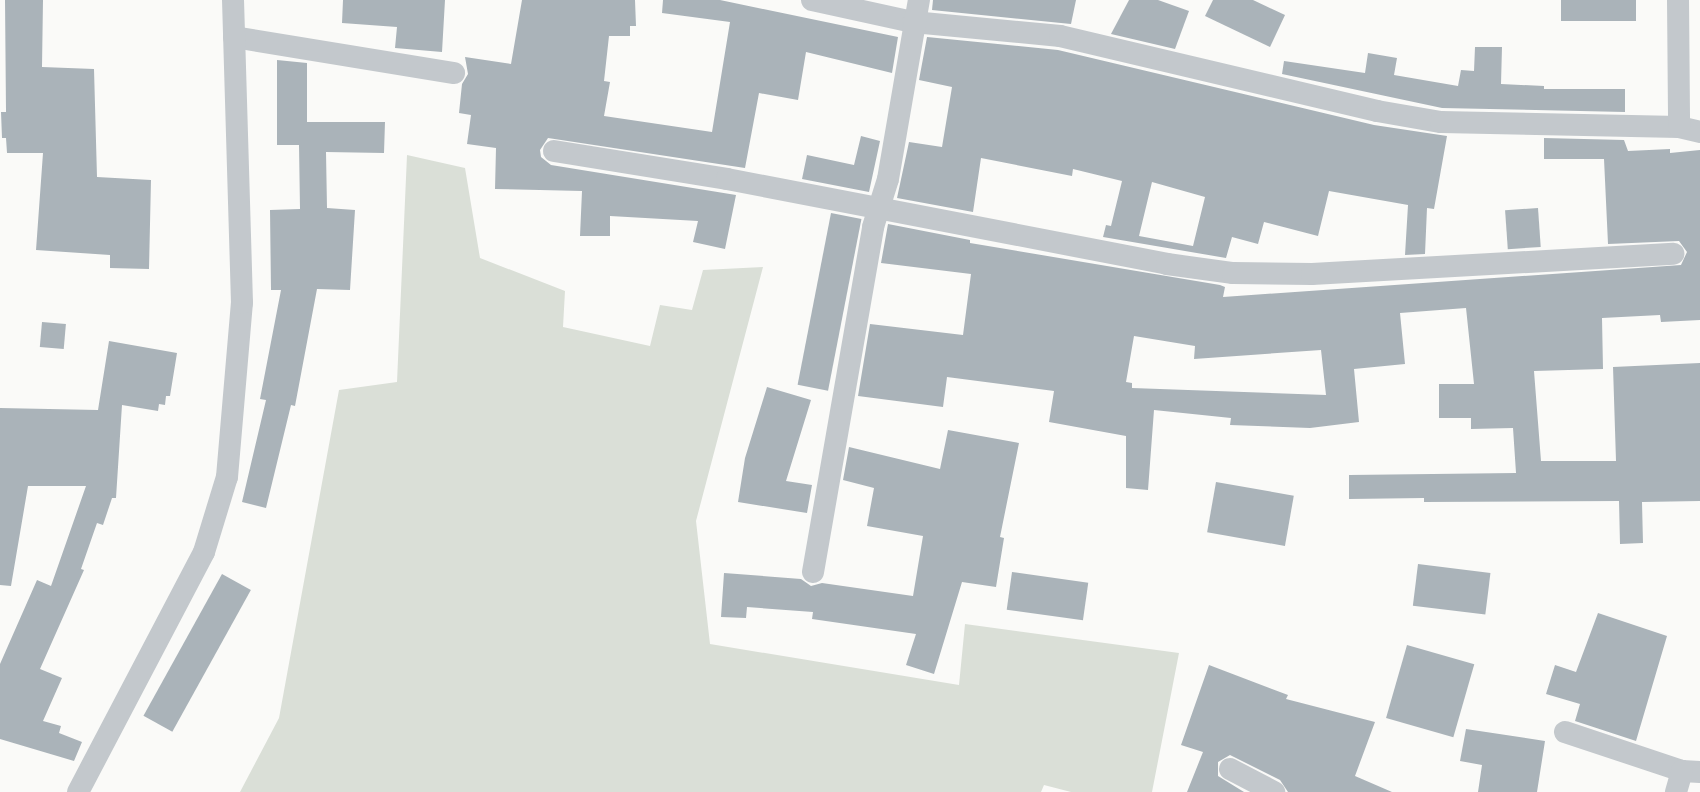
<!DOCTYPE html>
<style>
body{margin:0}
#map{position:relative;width:1700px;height:792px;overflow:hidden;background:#fafaf8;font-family:"IBM Plex Sans",sans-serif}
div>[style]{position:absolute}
.green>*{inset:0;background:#dadfd7}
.building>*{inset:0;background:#aab3b9;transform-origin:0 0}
.minor>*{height:22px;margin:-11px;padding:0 11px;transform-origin:11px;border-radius:11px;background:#c3c8cc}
span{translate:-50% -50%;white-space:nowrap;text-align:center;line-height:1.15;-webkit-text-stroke:8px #fff;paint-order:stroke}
</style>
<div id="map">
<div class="green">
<i style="clip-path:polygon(407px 155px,465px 168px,480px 258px,565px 291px,563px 327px,650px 346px,660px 305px,692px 310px,703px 270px,763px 267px,696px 521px,710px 644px,959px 685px,965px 624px,1179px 653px,1152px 792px,1071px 792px,1044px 785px,1041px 792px,240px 792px,279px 718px,339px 390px,397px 382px)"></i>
</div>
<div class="building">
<i style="clip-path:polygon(5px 0,43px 0,42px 67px,94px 69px,97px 177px,151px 180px,149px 269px,110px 268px,110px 255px,36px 250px,43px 153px,7px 153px,6px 138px,2px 138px,1px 112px,6px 112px)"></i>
<i style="clip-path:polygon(343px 0,445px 0,442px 52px,395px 48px,397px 27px,342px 23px)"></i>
<i style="clip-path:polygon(522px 0,635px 0,636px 26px,630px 26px,630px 36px,609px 36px,604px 81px,610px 82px,604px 116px,712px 132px,730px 22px,662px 13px,663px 0,720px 0,898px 37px,892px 73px,806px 52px,798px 100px,759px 93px,745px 168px,548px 138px,540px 150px,541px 157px,551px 165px,736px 195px,725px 249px,693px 242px,698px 221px,610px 216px,610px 236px,580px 236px,582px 191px,495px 189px,496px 148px,467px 144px,471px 115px,459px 113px,462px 84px,468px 74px,465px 57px,511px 64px)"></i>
<i style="clip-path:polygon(933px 0,1076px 0,1071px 24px,932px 10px)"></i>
<i style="clip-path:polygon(1129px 0,1158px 0,1189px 11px,1175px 49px,1111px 34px)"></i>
<i style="clip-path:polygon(1213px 0,1253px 0,1285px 15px,1270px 47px,1205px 16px)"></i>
<i style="left:1561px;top:0;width:75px;height:21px"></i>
<i style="clip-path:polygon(evenodd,927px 37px,1058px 50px,1374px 125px,1447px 136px,1434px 209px,1427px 208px,1425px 254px,1405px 255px,1408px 205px,1329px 191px,1318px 236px,1264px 222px,1258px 244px,1232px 237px,1226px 258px,1103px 237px,1106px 225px,1111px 226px,1122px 181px,1073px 169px,1072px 176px,981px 158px,973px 212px,897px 198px,909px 142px,942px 147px,952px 87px,919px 80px,927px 37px,1152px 182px,1205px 197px,1193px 246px,1139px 236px,1152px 182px)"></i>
<i style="clip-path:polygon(1475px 47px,1502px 47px,1501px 84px,1544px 86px,1544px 89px,1625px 89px,1625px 112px,1442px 108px,1282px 74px,1284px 61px,1365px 73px,1368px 53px,1397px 58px,1394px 75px,1458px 86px,1461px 70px,1474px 71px)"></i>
<i style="clip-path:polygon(277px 60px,307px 63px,307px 122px,385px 122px,384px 153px,326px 152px,327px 208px,355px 210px,350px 290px,317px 289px,295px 406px,291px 405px,266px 508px,242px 502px,266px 400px,260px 399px,281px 290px,271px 290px,270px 210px,300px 209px,299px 145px,277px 145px)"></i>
<i style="clip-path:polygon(861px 136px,880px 141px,869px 192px,802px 179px,807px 155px,854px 165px)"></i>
<i style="clip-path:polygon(evenodd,1544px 138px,1624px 140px,1628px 151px,1670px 149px,1670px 153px,1700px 150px,1700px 320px,1661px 322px,1660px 315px,1602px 318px,1603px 369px,1534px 371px,1541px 461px,1616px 461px,1613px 367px,1700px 363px,1700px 501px,1642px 502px,1643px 543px,1620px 544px,1619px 501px,1424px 502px,1424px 498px,1349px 499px,1349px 475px,1516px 473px,1513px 428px,1471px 429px,1471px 418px,1439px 418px,1439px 384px,1474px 384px,1466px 308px,1400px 313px,1405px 364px,1354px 369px,1359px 422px,1310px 428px,1230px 425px,1231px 418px,1154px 410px,1148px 490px,1126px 488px,1126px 436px,1049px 422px,1054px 391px,947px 377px,943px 407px,858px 396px,870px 324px,963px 335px,971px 274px,881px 263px,888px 224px,970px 240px,970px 243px,1220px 285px,1225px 287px,1223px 297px,1681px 265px,1687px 252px,1679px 241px,1608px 244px,1604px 159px,1544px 159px,1544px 138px,1134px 336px,1195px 346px,1194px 359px,1321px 350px,1326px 395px,1132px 388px,1132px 383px,1126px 382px,1134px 336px)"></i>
<i style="left:1538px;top:208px;width:39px;height:33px;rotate:86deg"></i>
<i style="left:831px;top:213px;width:31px;height:175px;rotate:11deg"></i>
<i style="left:42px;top:322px;width:24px;height:25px;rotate:5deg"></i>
<i style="clip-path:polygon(109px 341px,177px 353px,170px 396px,166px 396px,165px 405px,159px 404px,158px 411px,122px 405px,116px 498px,112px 498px,103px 525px,97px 523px,81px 569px,84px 570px,40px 669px,62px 678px,43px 721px,61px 726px,59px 733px,82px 742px,74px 761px,0 739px,0 664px,37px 580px,51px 586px,86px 486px,28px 486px,11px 586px,0 585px,0 408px,98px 410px)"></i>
<i style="clip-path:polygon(767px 387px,811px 400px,786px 481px,812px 485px,807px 513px,738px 502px,745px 458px)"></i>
<i style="clip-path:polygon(948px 430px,1019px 443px,1000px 537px,1004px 538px,996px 587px,962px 582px,934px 674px,906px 665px,916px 634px,812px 619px,813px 612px,747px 607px,746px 618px,721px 617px,724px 573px,801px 579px,811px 586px,822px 583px,913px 596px,923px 536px,867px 526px,874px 488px,843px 480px,849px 447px,940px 469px)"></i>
<i style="left:1216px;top:482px;width:79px;height:51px;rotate:10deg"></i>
<i style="left:1418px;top:564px;width:73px;height:42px;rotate:7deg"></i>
<i style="left:1012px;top:572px;width:77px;height:38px;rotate:8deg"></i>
<i style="left:222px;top:574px;width:33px;height:162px;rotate:29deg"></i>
<i style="clip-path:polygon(1598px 613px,1667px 636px,1636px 741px,1575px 721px,1580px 704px,1546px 694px,1555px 665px,1576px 672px)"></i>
<i style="left:1407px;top:645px;width:70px;height:76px;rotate:16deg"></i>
<i style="clip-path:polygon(1209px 665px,1288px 695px,1286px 699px,1375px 722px,1355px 776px,1392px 792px,1288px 792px,1280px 780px,1230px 755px,1218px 762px,1218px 776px,1244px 792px,1187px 792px,1203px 752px,1181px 745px)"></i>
<i style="clip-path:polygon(1466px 729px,1545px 741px,1537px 792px,1478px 792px,1482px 765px,1460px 761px)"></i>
</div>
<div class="minor">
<i style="left:812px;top:0;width:103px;rotate:12.3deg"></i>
<i style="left:913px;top:22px;width:148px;rotate:5.4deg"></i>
<i style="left:1060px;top:36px;width:326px;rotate:13.3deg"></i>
<i style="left:1377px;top:111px;width:65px;rotate:9.8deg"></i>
<i style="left:1441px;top:122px;width:238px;rotate:1.2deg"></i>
<i style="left:1679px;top:127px;width:22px;rotate:13deg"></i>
<i style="left:1678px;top:0;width:127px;rotate:89.5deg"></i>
<i style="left:234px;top:37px;width:223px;rotate:9.3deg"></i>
<i style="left:554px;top:151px;width:175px;rotate:9.2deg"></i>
<i style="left:727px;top:179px;width:448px;rotate:10.9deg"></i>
<i style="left:1167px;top:264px;width:67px;rotate:7.8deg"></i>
<i style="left:1233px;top:273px;width:79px;rotate:0.7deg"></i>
<i style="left:1312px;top:274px;width:362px;rotate:-3.2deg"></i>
<i style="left:813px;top:572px;width:350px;rotate:-80.1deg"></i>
<i style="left:873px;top:227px;width:50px;rotate:-72.6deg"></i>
<i style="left:888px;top:179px;width:182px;rotate:-80.2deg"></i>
<i style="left:1565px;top:732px;width:123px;rotate:18.4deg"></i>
<i style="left:1682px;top:771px;width:18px;rotate:3deg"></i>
<i style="left:1230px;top:769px;width:50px;rotate:27.6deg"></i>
<i style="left:78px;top:792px;width:271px;rotate:-62.3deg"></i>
<i style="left:204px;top:552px;width:78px;rotate:-73deg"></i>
<i style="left:227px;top:477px;width:175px;rotate:-85.1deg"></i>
<i style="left:242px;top:303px;width:303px;rotate:-91.7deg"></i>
<i style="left:1676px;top:792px;width:22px;rotate:-74deg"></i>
</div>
</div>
